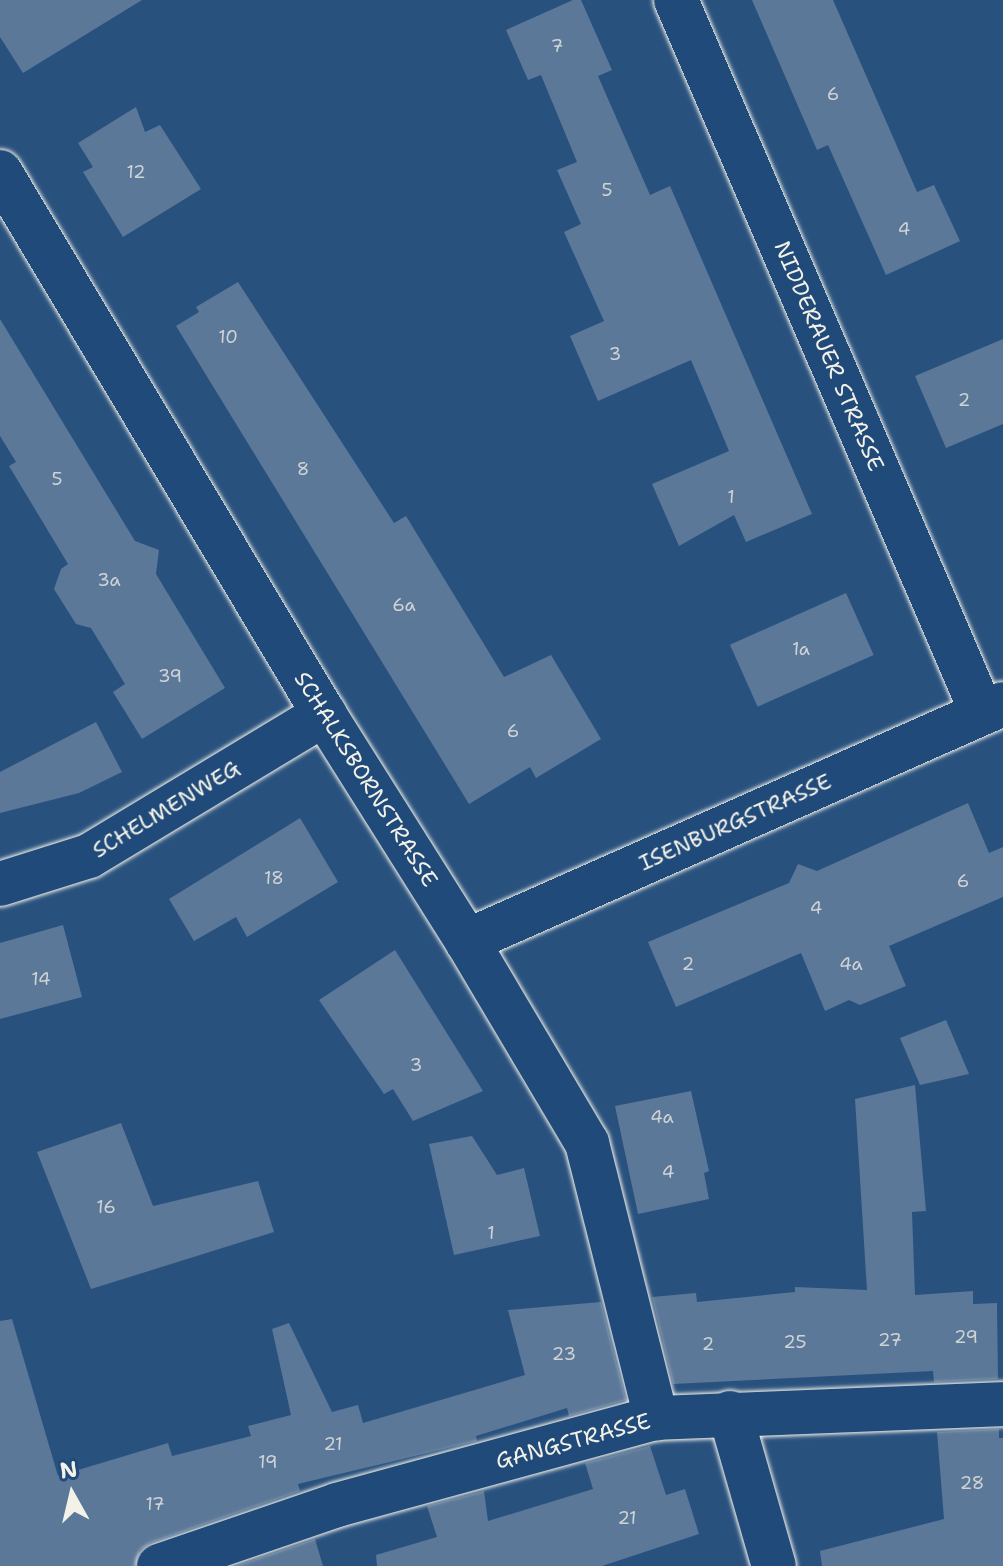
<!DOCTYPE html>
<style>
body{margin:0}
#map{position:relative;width:1003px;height:1566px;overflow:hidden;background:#28517e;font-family:"Shantell Sans",sans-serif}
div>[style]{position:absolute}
.building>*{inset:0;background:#5b7899;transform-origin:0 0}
.roads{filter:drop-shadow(0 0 2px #f4f1e8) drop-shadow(0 0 2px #f4f1e8)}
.street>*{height:44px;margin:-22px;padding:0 22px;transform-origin:22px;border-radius:22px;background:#1f4a7a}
span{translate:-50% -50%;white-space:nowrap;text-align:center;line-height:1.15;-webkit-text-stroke:6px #1f4a7a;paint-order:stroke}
.number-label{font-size:18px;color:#ced3d4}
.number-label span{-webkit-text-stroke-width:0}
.street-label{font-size:22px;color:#f4f1e8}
.north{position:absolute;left:32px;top:1454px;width:80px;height:80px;-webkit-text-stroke:6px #1f4a7a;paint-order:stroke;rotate:352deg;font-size:22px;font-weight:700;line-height:32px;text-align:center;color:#f4f1e8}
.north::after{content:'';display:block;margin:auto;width:28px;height:36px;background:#f4f1e8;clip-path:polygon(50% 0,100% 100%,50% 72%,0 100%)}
</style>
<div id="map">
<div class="building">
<i style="clip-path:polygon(0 0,142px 0,23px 73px,0 37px)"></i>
<i style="clip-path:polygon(573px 0,581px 0,612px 70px,598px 76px,650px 195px,670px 186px,812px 514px,746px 542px,734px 515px,679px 546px,652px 484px,729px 451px,691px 360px,598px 401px,570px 336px,604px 321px,564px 232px,581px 224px,557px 170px,577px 162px,541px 75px,528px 80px,506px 30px)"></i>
<i style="clip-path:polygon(752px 0,833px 0,917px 192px,934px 185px,960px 241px,886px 275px,828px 145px,817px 150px)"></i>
<i style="clip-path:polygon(136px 107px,145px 132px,160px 125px,201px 189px,123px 237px,83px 172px,93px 167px,78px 143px)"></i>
<i style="clip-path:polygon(238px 282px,394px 523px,406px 516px,504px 677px,551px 655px,601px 739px,536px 778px,530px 767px,469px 804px,176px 326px,199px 312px,196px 307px)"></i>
<i style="clip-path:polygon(0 319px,135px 541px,159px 550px,156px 574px,225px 688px,142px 739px,113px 692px,125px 684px,91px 628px,76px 624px,54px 589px,61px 569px,68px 564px,9px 466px,16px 462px,0 436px)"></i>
<i style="clip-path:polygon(1003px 339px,1003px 424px,946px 448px,915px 376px)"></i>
<i style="left:846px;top:593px;width:68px;height:127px;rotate:66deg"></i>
<i style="clip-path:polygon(96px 722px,122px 772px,79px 793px,0 813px,0 772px)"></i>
<i style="clip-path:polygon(968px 803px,989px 853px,1003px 847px,1003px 897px,889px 946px,906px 986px,860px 1005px,849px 1000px,825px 1011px,801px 953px,676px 1007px,648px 942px,789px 883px,798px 864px,817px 871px)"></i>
<i style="clip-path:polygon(300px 818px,338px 882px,247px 937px,236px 917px,194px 941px,169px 899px)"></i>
<i style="clip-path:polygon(63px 925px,82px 997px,0 1019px,0 943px)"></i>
<i style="clip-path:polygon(395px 950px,483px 1091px,413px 1121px,393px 1089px,384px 1094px,319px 1000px)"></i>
<i style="clip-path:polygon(946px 1020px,969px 1074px,920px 1085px,900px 1038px)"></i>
<i style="clip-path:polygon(915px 1085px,926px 1211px,912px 1212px,915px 1295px,973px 1291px,973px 1304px,997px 1303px,998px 1379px,934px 1382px,933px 1371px,673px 1384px,652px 1297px,696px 1293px,697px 1302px,795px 1292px,795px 1287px,867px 1290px,855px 1099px)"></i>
<i style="clip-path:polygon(691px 1091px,709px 1171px,704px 1173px,709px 1199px,638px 1214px,615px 1106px)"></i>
<i style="clip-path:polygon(121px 1123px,153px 1206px,258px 1181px,274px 1232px,91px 1289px,37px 1152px)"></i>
<i style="clip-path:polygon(472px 1136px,497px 1175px,524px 1168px,540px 1236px,454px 1255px,429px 1144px)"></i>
<i style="clip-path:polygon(601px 1302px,626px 1400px,569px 1416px,567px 1408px,476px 1436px,477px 1441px,298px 1484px,300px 1491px,150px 1543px,140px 1550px,135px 1566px,0 1566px,0 1321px,12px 1319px,58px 1476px,168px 1443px,172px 1456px,251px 1436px,248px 1426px,291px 1415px,272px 1329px,289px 1323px,332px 1412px,358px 1405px,363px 1423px,525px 1375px,508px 1310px)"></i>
<i style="clip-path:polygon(999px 1429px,999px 1438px,1003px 1438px,1003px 1566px,822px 1566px,820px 1551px,944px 1519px,937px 1432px)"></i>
<i style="clip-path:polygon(650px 1446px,666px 1495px,685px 1489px,699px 1534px,602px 1566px,377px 1566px,376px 1555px,437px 1537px,427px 1506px,484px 1491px,488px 1521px,593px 1489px,585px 1463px)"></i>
<i style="clip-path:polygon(315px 1539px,323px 1566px,236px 1566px)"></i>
</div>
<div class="roads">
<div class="street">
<i style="left:676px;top:0;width:776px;rotate:66.77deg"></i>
<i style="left:0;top:172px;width:631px;rotate:59.13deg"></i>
<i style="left:324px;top:714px;width:268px;rotate:57.8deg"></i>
<i style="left:467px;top:941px;width:235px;rotate:59.3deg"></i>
<i style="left:587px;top:1143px;width:284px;rotate:75.9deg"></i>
<i style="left:0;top:884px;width:93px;rotate:-17.5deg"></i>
<i style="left:89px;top:856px;width:275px;rotate:-31.1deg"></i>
<i style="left:467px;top:941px;width:586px;rotate:-23.85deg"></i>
<i style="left:730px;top:1413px;width:159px;rotate:74deg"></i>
<i style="left:159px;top:1566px;width:188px;rotate:-18.9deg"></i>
<i style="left:337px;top:1505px;width:331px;rotate:-15.3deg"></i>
<i style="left:656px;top:1418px;width:347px;rotate:-2.3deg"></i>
</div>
</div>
<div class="number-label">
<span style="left:557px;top:46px">7</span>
<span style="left:833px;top:94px">6</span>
<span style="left:136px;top:172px">12</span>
<span style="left:607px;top:190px">5</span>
<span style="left:904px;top:229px">4</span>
<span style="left:228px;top:337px">10</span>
<span style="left:615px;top:354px">3</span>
<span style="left:964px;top:400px">2</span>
<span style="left:303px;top:469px">8</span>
<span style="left:57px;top:479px">5</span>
<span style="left:731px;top:497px">1</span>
<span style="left:109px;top:580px">3a</span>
<span style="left:404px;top:605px">6a</span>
<span style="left:801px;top:649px">1a</span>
<span style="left:170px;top:676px">39</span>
<span style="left:513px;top:731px">6</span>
<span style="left:274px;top:878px">18</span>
<span style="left:963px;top:881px">6</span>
<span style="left:816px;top:908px">4</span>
<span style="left:688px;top:964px">2</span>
<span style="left:851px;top:964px">4a</span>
<span style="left:41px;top:979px">14</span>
<span style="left:416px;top:1065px">3</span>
<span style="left:662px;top:1117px">4a</span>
<span style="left:668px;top:1172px">4</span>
<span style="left:106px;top:1207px">16</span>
<span style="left:491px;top:1233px">1</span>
<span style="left:966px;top:1337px">29</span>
<span style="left:890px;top:1340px">27</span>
<span style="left:795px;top:1342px">25</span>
<span style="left:708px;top:1344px">2</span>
<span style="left:564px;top:1354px">23</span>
<span style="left:333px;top:1444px">21</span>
<span style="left:268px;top:1462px">19</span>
<span style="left:972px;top:1483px">28</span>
<span style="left:155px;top:1504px">17</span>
<span style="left:627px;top:1518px">21</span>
</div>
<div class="street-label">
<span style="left:829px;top:356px;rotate:67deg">NIDDERAUER STRASSE</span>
<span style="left:366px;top:779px;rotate:58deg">SCHALKSBORNSTRASSE</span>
<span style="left:166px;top:809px;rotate:-31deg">SCHELMENWEG</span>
<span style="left:735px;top:822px;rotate:-24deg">ISENBURGSTRASSE</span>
<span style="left:573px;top:1441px;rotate:-15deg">GANGSTRASSE</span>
</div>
<div class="north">N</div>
</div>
